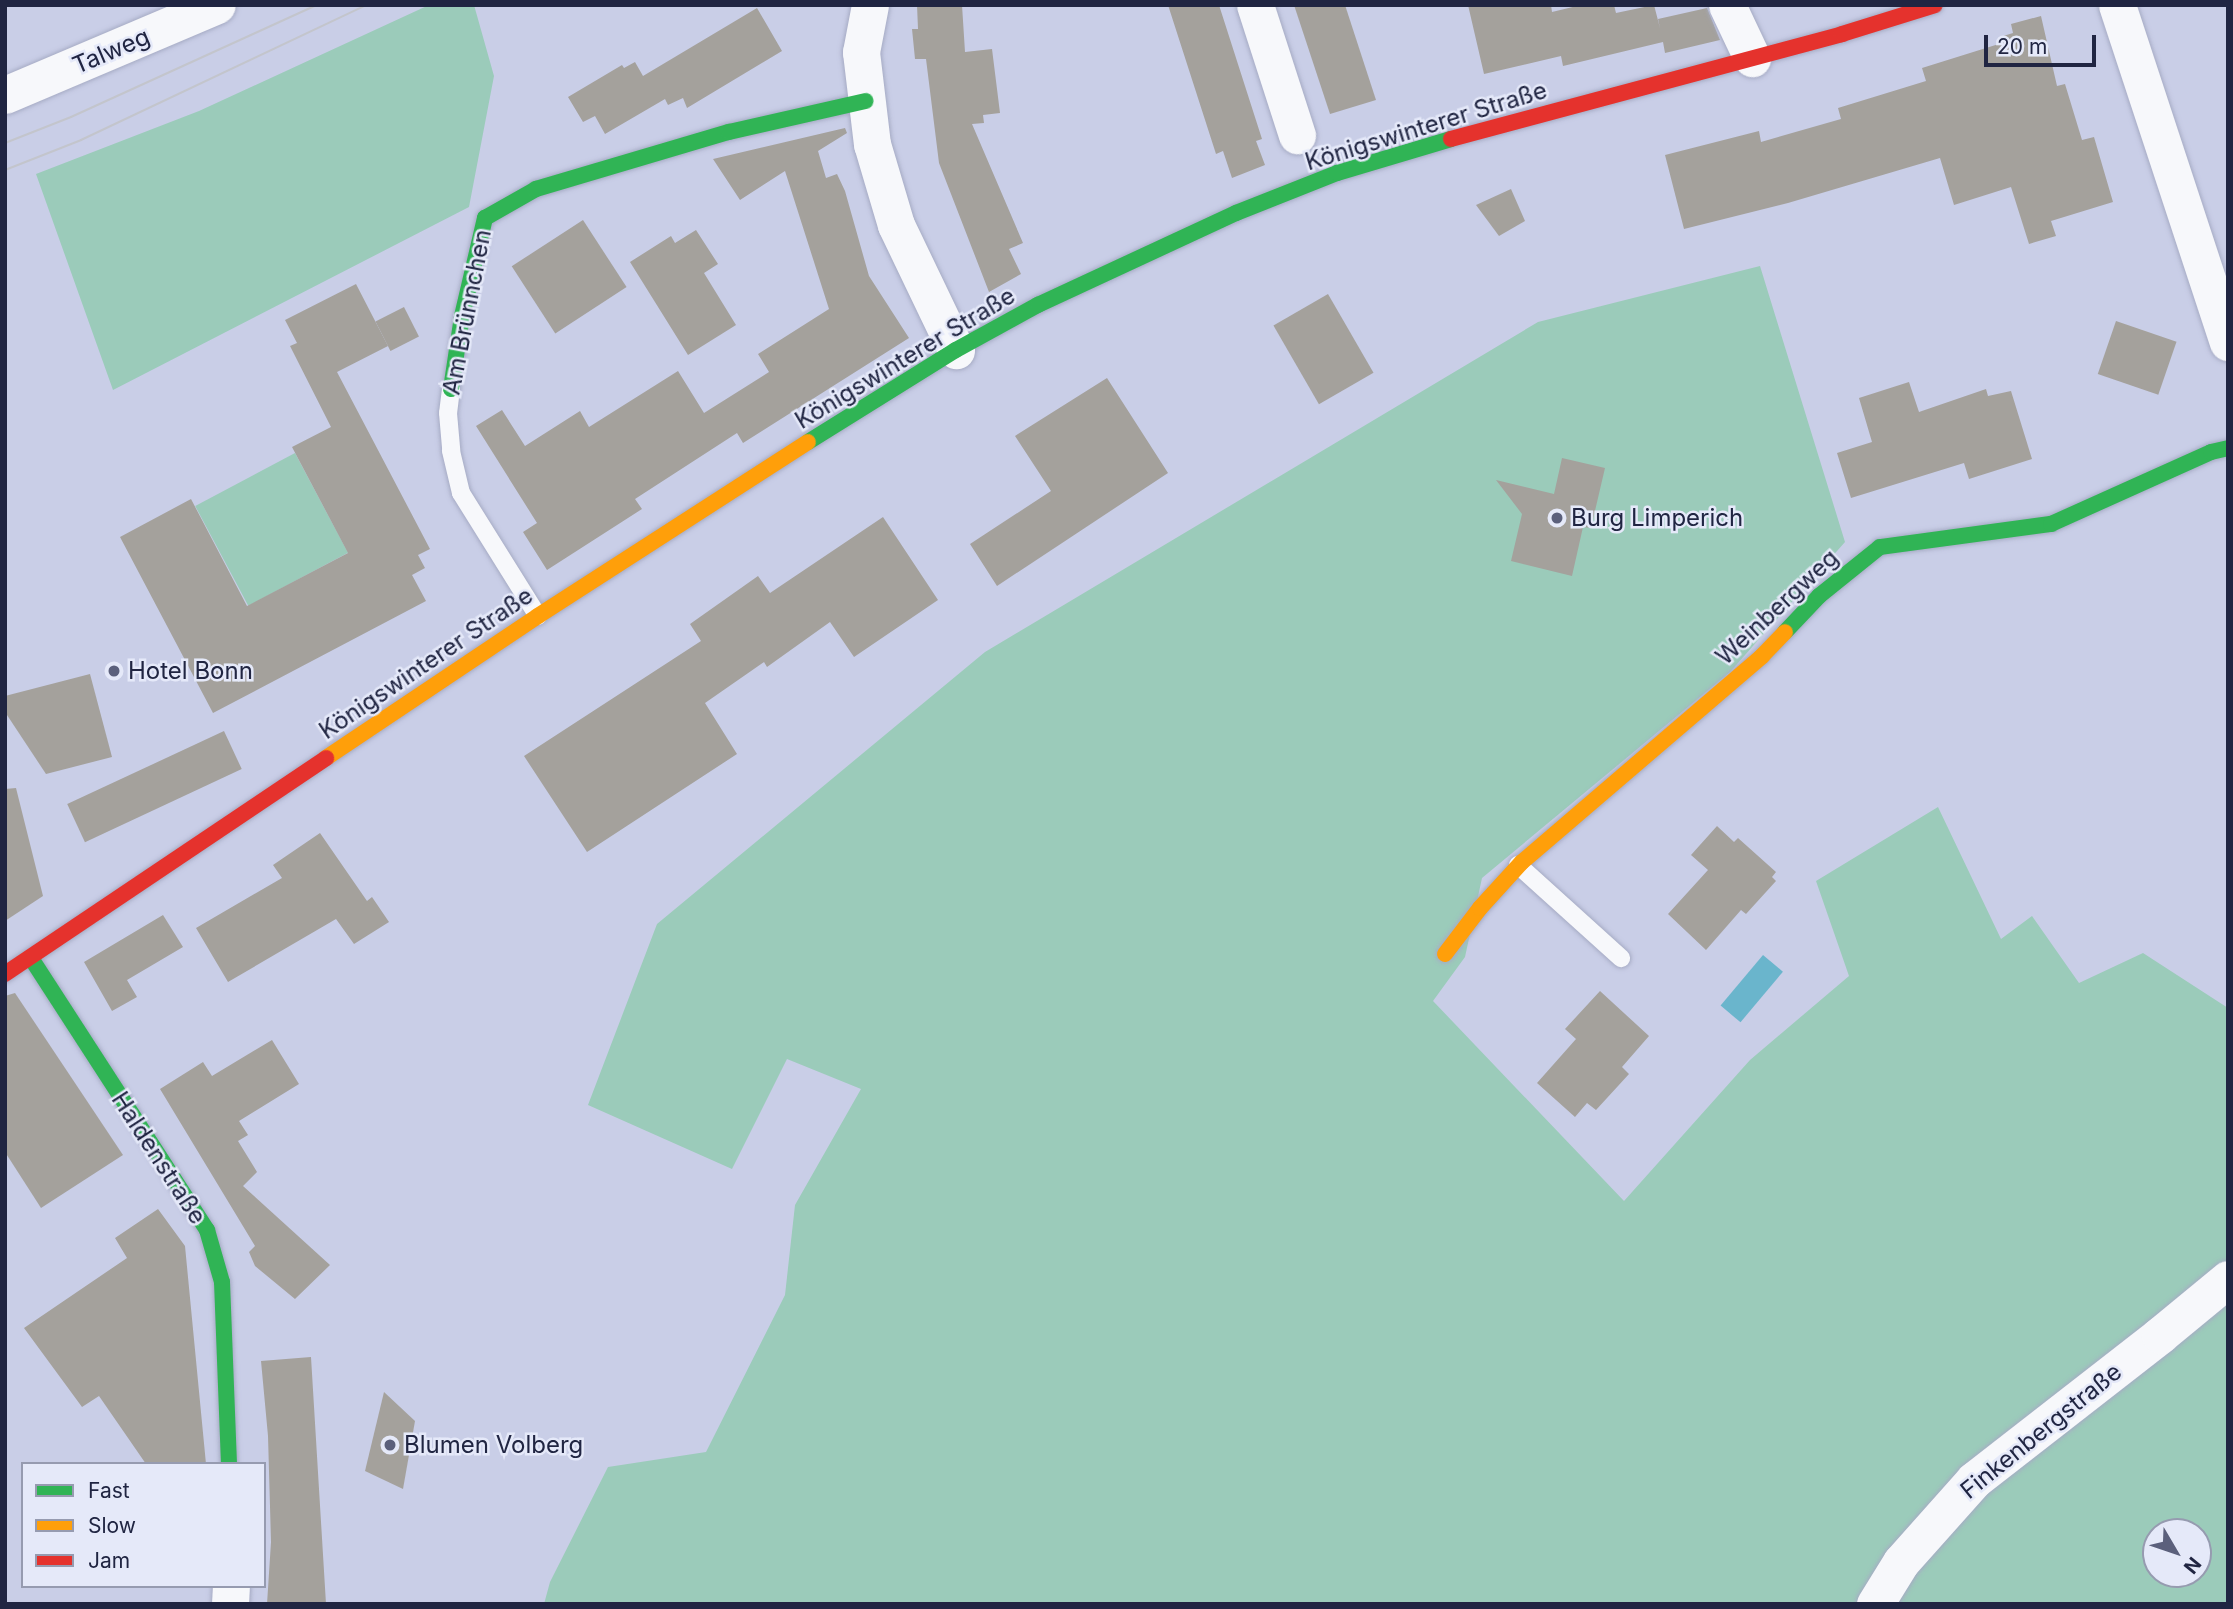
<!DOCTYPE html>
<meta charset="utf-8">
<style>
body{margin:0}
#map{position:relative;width:2233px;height:1609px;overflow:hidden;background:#c9cee7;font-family:Inter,sans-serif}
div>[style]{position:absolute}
.green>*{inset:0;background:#9bcbba;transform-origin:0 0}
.water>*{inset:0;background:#6ab5cc;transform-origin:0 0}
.building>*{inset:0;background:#a4a19c;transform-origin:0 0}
.roads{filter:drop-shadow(0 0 2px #a6abc4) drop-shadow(0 0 2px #a6abc4)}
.lane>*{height:18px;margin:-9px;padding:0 9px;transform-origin:9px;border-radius:9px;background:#f7f8fb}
.street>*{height:37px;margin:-18.5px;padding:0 18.5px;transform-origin:18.5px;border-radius:18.5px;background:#f7f8fb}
.fast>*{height:16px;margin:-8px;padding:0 8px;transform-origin:8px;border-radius:8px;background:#30b455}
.slow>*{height:16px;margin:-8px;padding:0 8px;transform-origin:8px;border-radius:8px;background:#ff9f0a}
.jam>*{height:16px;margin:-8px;padding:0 8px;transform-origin:8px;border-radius:8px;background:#e5322d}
.tram>*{height:2px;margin:-1px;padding:0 1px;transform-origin:1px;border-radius:1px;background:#c3c5cc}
.dots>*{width:19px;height:19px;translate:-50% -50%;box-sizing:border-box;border:4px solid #e5e9f9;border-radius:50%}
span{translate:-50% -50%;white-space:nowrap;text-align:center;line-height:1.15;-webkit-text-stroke:5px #e5e9f9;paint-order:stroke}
.street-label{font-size:24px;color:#202542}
.poi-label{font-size:24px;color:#202542}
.left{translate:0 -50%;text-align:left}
.frame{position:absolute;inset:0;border:7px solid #202542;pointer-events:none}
.legend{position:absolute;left:21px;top:1462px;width:245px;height:126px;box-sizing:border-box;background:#e5e9f9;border:2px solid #969bb0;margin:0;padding:9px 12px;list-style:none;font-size:21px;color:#202542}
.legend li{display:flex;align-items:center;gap:14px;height:35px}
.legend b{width:35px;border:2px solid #969bb0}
.north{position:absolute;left:2142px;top:1518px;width:70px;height:70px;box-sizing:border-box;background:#e5e9f9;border:2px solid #969bb0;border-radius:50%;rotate:129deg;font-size:19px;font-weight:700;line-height:28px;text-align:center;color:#202542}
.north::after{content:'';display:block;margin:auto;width:24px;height:32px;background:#5b607c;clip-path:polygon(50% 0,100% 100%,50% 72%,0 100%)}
.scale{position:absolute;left:1984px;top:35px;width:112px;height:32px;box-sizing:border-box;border:4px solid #202542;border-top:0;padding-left:9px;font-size:21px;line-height:24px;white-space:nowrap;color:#202542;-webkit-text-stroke:5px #e5e9f9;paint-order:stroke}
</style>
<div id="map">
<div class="green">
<i style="clip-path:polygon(429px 5px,474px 5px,494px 76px,469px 207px,113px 390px,36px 174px,199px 111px)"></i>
<i style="clip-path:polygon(evenodd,1760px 266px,1845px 542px,1730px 672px,1482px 878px,1465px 957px,1433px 1001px,1624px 1201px,1750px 1060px,1849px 976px,1816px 881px,1938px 807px,2001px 939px,2032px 916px,2079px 983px,2143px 953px,2228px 1008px,2228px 1604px,544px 1604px,550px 1582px,608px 1467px,706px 1452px,785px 1295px,795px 1205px,861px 1089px,787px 1059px,732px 1169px,588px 1105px,657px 924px,985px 652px,1538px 322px,1760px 266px,2156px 1532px,2198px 1532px,2198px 1574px,2156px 1574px,2156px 1532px)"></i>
<i style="left:295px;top:453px;width:113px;height:113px;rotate:62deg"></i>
</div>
<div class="water">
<i style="left:1763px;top:955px;width:26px;height:66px;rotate:40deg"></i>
</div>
<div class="building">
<i style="clip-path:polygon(917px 5px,962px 5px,965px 52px,992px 49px,1000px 113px,983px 115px,984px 123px,972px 124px,1023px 243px,1009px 249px,1021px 274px,989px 292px,939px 163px,926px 59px,915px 59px,912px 29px,918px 29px)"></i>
<i style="clip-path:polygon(1168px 5px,1219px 5px,1262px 139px,1256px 141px,1265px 165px,1232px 178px,1223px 151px,1216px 154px)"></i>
<i style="clip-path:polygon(1294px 5px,1345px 5px,1376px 100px,1330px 114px)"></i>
<i style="clip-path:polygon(1468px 5px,1551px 5px,1552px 12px,1581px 5px,1614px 5px,1616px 13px,1654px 5px,1660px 28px,1658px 19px,1707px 8px,1720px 40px,1665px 53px,1663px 42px,1563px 66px,1561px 56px,1484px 74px)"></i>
<i style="clip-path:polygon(757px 8px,782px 51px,687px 108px,683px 98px,668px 105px,665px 99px,605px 134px,595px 116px,583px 122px,568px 97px,622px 65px,624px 68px,635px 62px,643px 76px)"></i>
<i style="clip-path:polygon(2041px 16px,2057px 86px,2065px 84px,2082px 140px,2094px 137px,2113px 202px,2051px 221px,2056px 236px,2029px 244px,2011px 187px,1954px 205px,1940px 158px,1788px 203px,1684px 229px,1665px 155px,1759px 131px,1761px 142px,1841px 119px,1838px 108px,1926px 81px,1922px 68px,2002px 43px,2000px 37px,2013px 33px,2011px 24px)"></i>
<i style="clip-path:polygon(845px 128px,847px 133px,818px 151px,826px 178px,837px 174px,845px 191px,869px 276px,909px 338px,743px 443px,737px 433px,635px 499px,642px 509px,547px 570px,523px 532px,537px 523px,476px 426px,502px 410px,525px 446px,580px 411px,589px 427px,678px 371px,704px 413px,769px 372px,758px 354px,829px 309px,785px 171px,740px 200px,713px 159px)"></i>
<i style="clip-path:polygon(1511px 189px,1525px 221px,1499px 236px,1476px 205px)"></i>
<i style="left:583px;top:220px;width:80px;height:85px;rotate:57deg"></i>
<i style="clip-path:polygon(696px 230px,718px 264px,704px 273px,736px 325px,688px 355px,630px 262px,671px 236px,675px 243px)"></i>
<i style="clip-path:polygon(356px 284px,388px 346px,337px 372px,430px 549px,418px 555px,425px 568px,412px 575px,426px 601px,213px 713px,120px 537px,191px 499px,247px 606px,348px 553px,292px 447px,331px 427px,290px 346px,297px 343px,285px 320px)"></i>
<i style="left:1328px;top:294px;width:91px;height:63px;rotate:60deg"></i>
<i style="left:404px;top:307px;width:33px;height:32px;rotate:63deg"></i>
<i style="left:2116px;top:321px;width:64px;height:56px;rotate:19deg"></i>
<i style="clip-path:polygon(1107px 378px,1168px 473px,997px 586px,970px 544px,1051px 491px,1015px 436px)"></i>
<i style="clip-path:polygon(1909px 382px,1919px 412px,1986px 389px,1988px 396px,2011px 391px,2032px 459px,1969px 479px,1964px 463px,1851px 498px,1837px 453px,1872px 442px,1859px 398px)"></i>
<i style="clip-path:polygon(1562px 458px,1605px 468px,1591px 528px,1583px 527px,1572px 576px,1511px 561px,1522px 514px,1496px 480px,1554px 494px)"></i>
<i style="clip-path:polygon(883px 517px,938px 600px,854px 657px,830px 622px,767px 667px,764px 662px,705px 703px,737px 754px,587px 852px,524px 756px,701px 641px,690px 624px,758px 576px,770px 593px)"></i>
<i style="clip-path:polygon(90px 674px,112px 757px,46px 774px,5px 712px,5px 696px)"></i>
<i style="left:224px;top:731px;width:42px;height:173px;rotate:65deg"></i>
<i style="clip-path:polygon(16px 788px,43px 896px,5px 921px,5px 789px)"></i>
<i style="clip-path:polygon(1717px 826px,1734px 842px,1738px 838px,1776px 872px,1772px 877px,1776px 881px,1746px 914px,1741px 910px,1706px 950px,1668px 914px,1708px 870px,1691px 855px)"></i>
<i style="clip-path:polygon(320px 833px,367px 901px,372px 897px,389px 922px,354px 944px,336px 919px,228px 982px,196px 928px,282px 878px,273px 865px)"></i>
<i style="clip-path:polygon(163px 915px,183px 947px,127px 980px,137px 997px,112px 1011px,84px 962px)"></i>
<i style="clip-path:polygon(1600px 991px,1649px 1036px,1622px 1067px,1629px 1074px,1596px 1110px,1587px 1103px,1575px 1117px,1537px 1083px,1576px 1039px,1565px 1029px)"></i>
<i style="clip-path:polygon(15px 993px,123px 1155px,41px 1208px,5px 1152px,5px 996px)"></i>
<i style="clip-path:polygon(272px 1040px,299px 1084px,239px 1121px,248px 1135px,238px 1141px,257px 1172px,243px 1186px,330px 1265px,295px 1299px,255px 1266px,249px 1252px,255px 1246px,160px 1089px,203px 1062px,212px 1076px)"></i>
<i style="clip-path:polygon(158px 1209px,185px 1246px,206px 1464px,146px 1464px,99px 1396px,82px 1407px,24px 1328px,127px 1258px,115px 1238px)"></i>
<i style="clip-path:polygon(311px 1357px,326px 1604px,267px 1604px,271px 1542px,268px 1436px,261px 1361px)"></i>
<i style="clip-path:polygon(384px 1392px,415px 1421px,403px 1489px,365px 1471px)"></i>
</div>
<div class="roads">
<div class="lane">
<i style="left:451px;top:389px;width:24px;rotate:97deg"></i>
<i style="left:448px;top:413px;width:38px;rotate:85deg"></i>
<i style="left:451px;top:451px;width:43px;rotate:76.6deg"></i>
<i style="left:461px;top:493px;width:145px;rotate:58deg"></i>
<i style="left:1518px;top:865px;width:139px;rotate:42.1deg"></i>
</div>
<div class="street">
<i style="left:870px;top:5px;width:48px;rotate:100.8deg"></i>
<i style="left:861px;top:52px;width:93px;rotate:83.2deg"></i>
<i style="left:872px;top:144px;width:84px;rotate:73.5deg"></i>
<i style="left:896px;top:225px;width:139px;rotate:64.4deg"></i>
<i style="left:1255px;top:5px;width:137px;rotate:72.1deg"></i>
<i style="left:1727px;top:5px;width:59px;rotate:64.7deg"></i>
<i style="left:2117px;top:5px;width:355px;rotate:71.8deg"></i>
<i style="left:5px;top:95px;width:230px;rotate:-23deg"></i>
<i style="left:230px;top:1604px;width:18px;rotate:-87deg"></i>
<i style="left:1875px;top:1604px;width:49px;rotate:-58.2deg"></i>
<i style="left:1901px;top:1562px;width:110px;rotate:-48.3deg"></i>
<i style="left:1974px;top:1480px;width:236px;rotate:-37.9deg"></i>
<i style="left:2160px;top:1335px;width:88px;rotate:-39.5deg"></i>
</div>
<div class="fast">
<i style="left:451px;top:389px;width:74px;rotate:-81.4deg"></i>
<i style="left:462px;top:316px;width:101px;rotate:-76.8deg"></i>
<i style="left:485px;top:218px;width:59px;rotate:-29.6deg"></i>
<i style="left:536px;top:189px;width:201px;rotate:-16.5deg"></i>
<i style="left:729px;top:132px;width:140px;rotate:-12.8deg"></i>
<i style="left:808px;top:442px;width:174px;rotate:-31.9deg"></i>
<i style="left:956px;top:350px;width:94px;rotate:-28.8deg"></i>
<i style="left:1038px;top:305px;width:218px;rotate:-24.9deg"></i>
<i style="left:1236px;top:213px;width:109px;rotate:-21.6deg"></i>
<i style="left:1337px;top:173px;width:119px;rotate:-16.6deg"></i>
<i style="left:1785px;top:632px;width:50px;rotate:-46.6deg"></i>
<i style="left:1819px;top:596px;width:78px;rotate:-38.8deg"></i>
<i style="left:1880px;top:547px;width:173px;rotate:-7.7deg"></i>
<i style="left:2051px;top:524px;width:175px;rotate:-24.2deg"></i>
<i style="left:2211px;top:452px;width:17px;rotate:-13deg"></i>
<i style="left:31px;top:958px;width:324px;rotate:57.1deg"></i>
<i style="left:207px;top:1230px;width:54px;rotate:73.9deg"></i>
<i style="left:222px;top:1282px;width:182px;rotate:87.8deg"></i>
</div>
<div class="slow">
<i style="left:326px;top:758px;width:255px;rotate:-33.8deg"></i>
<i style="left:538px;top:616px;width:321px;rotate:-32.8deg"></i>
<i style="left:1445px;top:954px;width:58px;rotate:-52.7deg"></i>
<i style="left:1480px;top:908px;width:62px;rotate:-47.6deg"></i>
<i style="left:1522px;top:862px;width:316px;rotate:-40.6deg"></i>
<i style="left:1762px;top:656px;width:33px;rotate:-46deg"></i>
</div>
<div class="jam">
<i style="left:1451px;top:139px;width:405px;rotate:-15deg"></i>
<i style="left:1842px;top:34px;width:97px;rotate:-17.3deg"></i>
<i style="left:5px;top:974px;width:387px;rotate:-33.9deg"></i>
</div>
</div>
<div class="tram">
<i style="left:5px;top:143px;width:71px;rotate:-21.5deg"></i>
<i style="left:71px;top:117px;width:270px;rotate:-24.5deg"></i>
<i style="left:5px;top:170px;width:82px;rotate:-21.5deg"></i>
<i style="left:81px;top:140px;width:316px;rotate:-25.3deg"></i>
</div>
<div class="dots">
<i style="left:1557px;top:518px;background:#5b607c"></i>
<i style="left:114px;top:671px;background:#5b607c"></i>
<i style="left:390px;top:1445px;background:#5b607c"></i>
</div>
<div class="street-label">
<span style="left:111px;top:51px;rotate:-23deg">Talweg</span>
<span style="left:1426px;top:126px;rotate:-17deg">Königswinterer Straße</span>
<span style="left:467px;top:312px;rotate:-79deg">Am Brünnchen</span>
<span style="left:905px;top:358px;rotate:-31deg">Königswinterer Straße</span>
<span style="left:1777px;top:607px;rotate:-43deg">Weinbergweg</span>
<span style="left:426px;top:663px;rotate:-34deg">Königswinterer Straße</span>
<span style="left:159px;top:1158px;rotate:57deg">Haldenstraße</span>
<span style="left:2041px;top:1431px;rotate:-39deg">Finkenbergstraße</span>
</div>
<div class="poi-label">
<span class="left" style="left:1571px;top:518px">Burg Limperich</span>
<span class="left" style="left:128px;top:671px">Hotel Bonn</span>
<span class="left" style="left:404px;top:1445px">Blumen Volberg</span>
</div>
<div class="frame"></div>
<ul class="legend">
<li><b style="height:9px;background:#30b455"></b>Fast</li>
<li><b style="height:9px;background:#ff9f0a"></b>Slow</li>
<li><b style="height:9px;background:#e5322d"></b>Jam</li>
</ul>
<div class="north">N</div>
<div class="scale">20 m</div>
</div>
